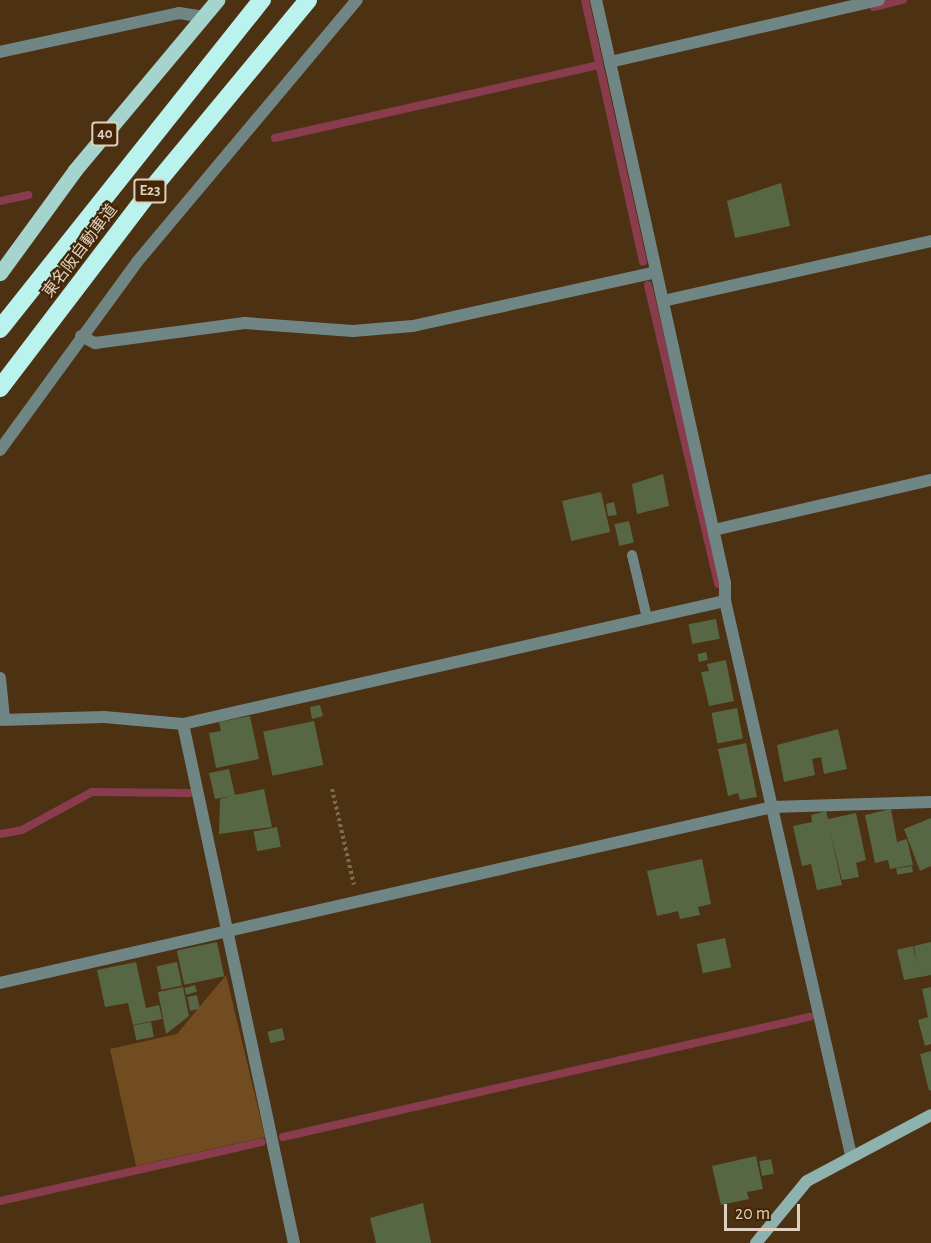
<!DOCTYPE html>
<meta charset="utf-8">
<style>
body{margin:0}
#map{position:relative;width:931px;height:1243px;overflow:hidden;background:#4c3113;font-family:"Alegreya Sans","Noto Sans JP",sans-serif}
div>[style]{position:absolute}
.green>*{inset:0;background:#714c20}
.stream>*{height:8px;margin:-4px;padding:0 4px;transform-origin:4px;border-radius:4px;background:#893c4e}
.building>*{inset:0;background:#576743;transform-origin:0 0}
.path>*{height:4px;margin-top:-2px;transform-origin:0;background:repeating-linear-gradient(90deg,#806950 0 3px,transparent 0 6px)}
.lane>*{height:10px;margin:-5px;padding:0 5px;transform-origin:5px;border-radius:5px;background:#708684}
.street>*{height:12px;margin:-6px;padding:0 6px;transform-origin:6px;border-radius:6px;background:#708684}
.secondary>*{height:12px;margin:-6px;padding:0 6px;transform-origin:6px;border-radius:6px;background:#8eb2ae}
.primary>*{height:15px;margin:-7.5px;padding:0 7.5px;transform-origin:7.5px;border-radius:7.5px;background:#a5d4cf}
.highway>*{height:18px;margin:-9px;padding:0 9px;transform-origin:9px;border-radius:9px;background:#baf3ed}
span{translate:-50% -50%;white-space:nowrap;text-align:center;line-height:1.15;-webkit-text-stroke:4.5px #412707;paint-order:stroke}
.shield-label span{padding:2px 4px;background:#412707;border:2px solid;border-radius:4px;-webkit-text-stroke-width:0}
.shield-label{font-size:15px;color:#e0cfbf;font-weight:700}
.street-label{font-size:16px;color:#e0cfbf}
.scale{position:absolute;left:724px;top:1204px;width:76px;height:27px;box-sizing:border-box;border:3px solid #e0cfbf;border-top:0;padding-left:8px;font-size:18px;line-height:21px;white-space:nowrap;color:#e0cfbf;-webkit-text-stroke:4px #412707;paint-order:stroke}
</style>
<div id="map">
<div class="green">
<i style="clip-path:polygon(226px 975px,265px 1137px,136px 1166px,110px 1049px,177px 1034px)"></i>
</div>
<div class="stream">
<i style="left:585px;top:0;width:268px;rotate:77.5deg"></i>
<i style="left:874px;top:7px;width:30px;rotate:-14deg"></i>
<i style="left:275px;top:138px;width:332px;rotate:-12.7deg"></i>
<i style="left:0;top:201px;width:29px;rotate:-12deg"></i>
<i style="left:648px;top:285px;width:307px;rotate:76.8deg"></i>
<i style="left:0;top:834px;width:22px;rotate:-10deg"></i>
<i style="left:22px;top:830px;width:80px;rotate:-28.5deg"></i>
<i style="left:92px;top:792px;width:97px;rotate:0.6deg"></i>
<i style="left:283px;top:1137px;width:540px;rotate:-12.85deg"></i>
<i style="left:0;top:1201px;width:268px;rotate:-12.7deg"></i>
</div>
<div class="building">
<i style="clip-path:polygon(781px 183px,790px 226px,735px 238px,727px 201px)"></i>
<i style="clip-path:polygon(663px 474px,669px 506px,637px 514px,632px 484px)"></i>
<i style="left:601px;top:492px;width:41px;height:40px;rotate:77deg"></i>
<i style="clip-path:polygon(614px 502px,617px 515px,608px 516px,606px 504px)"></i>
<i style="left:629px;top:521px;width:22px;height:15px;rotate:77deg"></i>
<i style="left:716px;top:619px;width:20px;height:28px;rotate:79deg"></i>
<i style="left:706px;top:652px;width:8px;height:9px;rotate:76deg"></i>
<i style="clip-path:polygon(726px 660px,734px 701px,709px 706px,701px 672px,709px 671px,707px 664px)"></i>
<i style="clip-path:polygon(320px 705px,323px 716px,312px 719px,310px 707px)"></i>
<i style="left:737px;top:708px;width:31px;height:26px;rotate:79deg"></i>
<i style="clip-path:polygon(250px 716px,259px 759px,216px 768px,209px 733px,221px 731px,219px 722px)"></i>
<i style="left:314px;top:721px;width:45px;height:52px;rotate:78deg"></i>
<i style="clip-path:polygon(838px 729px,847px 769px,824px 774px,821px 757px,812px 759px,815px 775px,784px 782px,777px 745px)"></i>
<i style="clip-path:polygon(746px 743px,757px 797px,740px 800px,738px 793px,728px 796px,718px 749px)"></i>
<i style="clip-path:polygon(229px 769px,235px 795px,264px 789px,272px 827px,219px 834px,220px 799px,232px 796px,215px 799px,209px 773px)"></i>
<i style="clip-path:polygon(891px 809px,897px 842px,907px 839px,913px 865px,890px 869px,888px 860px,875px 863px,865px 815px)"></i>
<i style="clip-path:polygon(826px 811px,828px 819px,856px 813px,866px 860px,856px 863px,859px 877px,842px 880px,830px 831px,842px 885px,817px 890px,811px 864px,802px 866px,793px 826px,812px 822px,811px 815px)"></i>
<i style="clip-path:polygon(931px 818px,931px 866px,920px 871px,904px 829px)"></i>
<i style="left:277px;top:827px;width:20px;height:24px;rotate:79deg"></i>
<i style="clip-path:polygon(702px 859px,711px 904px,698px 907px,700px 915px,680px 919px,678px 911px,657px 916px,647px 871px)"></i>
<i style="left:912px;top:866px;width:6px;height:16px;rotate:81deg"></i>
<i style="left:725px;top:938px;width:30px;height:29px;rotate:78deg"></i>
<i style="left:217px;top:942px;width:35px;height:41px;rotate:78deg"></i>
<i style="clip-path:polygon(931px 942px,931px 975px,904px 980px,897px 950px,913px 946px,917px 963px,914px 946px)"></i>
<i style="clip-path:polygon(136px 962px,146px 1008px,159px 1005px,162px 1019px,133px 1025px,128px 1003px,105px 1007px,97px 970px)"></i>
<i style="left:177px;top:962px;width:24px;height:21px;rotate:78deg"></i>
<i style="left:195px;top:985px;width:7px;height:11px;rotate:74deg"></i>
<i style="clip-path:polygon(183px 987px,189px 1016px,166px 1034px,158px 992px)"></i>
<i style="clip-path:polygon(931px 987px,931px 1044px,925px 1046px,918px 1020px,928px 1017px,922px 989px)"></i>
<i style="left:197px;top:995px;width:14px;height:10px;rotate:78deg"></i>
<i style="left:151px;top:1022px;width:15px;height:18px;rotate:79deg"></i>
<i style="left:282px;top:1028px;width:12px;height:15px;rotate:76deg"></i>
<i style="clip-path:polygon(931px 1051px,931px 1090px,929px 1091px,920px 1054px)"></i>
<i style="clip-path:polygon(756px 1156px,763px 1189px,747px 1192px,749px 1199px,721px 1205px,712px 1166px)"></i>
<i style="left:771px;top:1159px;width:15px;height:12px;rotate:79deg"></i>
<i style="clip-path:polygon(423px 1203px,431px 1243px,376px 1243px,370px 1218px)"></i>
</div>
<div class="path">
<i style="left:332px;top:789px;width:98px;rotate:77.1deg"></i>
</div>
<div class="lane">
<i style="left:632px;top:555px;width:65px;rotate:76.6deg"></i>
</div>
<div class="street">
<i style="left:596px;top:0;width:64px;rotate:77.3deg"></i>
<i style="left:0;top:52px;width:183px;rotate:-12.3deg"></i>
<i style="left:179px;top:13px;width:24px;rotate:9deg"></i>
<i style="left:663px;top:301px;width:275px;rotate:-12.6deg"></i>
<i style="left:81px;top:336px;width:16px;rotate:27deg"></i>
<i style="left:95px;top:343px;width:151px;rotate:-7.6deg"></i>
<i style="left:245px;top:323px;width:108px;rotate:4.2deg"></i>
<i style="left:353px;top:331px;width:60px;rotate:-4.8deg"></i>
<i style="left:413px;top:326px;width:249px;rotate:-12.5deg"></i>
<i style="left:0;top:450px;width:233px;rotate:-53.9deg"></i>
<i style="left:137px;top:262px;width:342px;rotate:-50deg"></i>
<i style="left:714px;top:530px;width:223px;rotate:-13deg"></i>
<i style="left:0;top:678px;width:41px;rotate:84.4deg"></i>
<i style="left:0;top:720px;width:104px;rotate:-1.7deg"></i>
<i style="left:104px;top:717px;width:79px;rotate:5.1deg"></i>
<i style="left:183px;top:724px;width:531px;rotate:77.93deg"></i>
<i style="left:183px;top:724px;width:556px;rotate:-12.79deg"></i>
<i style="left:0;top:983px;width:792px;rotate:-12.84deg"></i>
<i style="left:772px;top:807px;width:159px;rotate:-1.8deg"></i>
<i style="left:851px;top:1155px;width:568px;rotate:-102.81deg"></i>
<i style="left:725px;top:601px;width:18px;rotate:-90deg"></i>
<i style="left:725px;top:583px;width:534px;rotate:-102.45deg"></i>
<i style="left:610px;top:62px;width:276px;rotate:-13deg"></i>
</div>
<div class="secondary">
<i style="left:756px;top:1243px;width:80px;rotate:-50.6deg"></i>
<i style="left:807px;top:1181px;width:140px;rotate:-28deg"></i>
</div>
<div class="primary">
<i style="left:0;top:273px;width:127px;rotate:-53.9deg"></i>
<i style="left:75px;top:170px;width:222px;rotate:-50.1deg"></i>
</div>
<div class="highway">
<i style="left:0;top:329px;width:421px;rotate:-51.5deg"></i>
<i style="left:0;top:388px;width:248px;rotate:-52.7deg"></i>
<i style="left:150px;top:191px;width:248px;rotate:-50.4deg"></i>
</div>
<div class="shield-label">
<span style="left:105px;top:134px">40</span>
<span style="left:150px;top:191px">E23</span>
</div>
<div class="street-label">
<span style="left:80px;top:251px;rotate:-53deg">東名阪自動車道</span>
</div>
<div class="scale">20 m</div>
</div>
